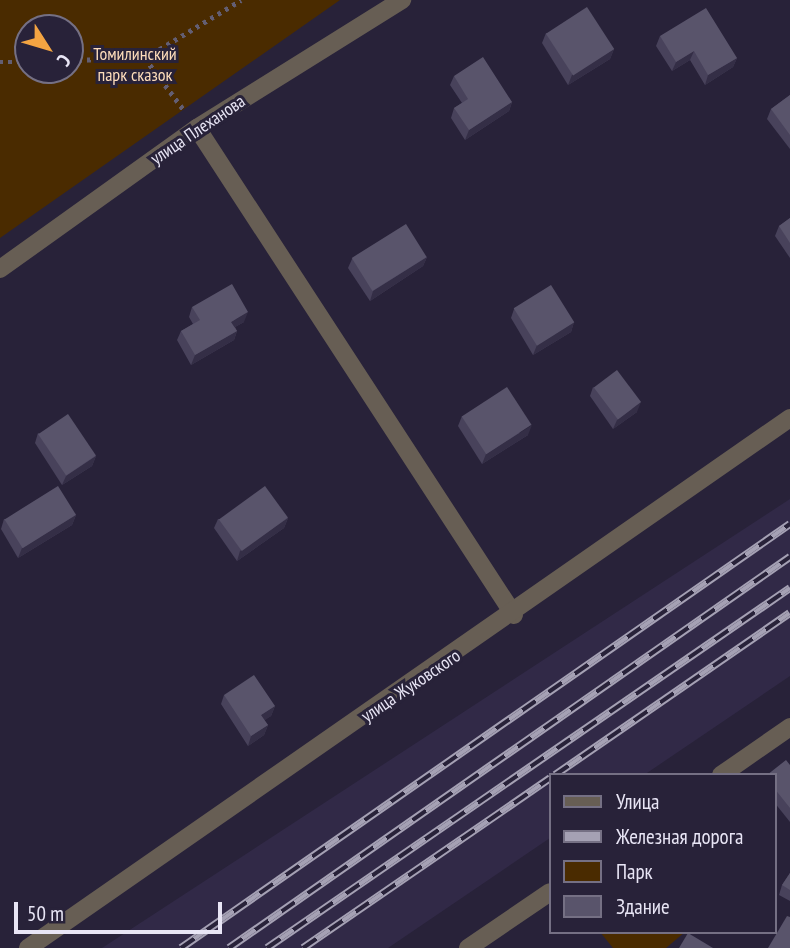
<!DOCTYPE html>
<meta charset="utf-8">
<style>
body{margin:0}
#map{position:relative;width:790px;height:948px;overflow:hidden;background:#282239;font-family:"PT Sans Narrow",sans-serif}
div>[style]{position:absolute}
.built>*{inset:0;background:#312947}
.green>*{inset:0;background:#4a2b00}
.path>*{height:4.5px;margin-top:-2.25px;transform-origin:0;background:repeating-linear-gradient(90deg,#635e73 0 3.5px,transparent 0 8.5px)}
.minor>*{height:18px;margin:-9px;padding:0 9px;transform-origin:9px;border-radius:9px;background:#675e54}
.rail>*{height:8px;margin-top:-4px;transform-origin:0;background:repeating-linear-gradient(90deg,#282239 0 16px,#a5a1b4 0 32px);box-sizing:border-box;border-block:2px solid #a5a1b4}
.wall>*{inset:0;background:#48425b}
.shaded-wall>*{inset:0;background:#342e46}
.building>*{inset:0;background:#59546b;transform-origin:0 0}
span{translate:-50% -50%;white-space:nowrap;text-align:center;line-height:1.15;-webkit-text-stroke:6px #282239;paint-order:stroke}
.park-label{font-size:18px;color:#feddbb}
.street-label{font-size:18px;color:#e8e5f5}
.legend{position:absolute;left:549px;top:773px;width:228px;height:161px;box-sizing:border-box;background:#282239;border:2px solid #757084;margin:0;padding:9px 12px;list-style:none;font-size:21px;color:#e8e5f5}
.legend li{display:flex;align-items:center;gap:14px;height:35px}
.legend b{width:35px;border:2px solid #757084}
.north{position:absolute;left:14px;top:14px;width:70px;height:70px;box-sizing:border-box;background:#282239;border:2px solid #757084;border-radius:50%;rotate:127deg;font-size:19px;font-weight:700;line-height:28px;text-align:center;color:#e8e5f5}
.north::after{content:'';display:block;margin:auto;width:24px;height:32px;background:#f3a442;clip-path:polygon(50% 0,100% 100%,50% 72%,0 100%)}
.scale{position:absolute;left:14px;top:902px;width:208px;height:32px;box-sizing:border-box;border:4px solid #e8e5f5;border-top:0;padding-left:9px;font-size:21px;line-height:24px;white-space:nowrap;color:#e8e5f5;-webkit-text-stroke:5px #282239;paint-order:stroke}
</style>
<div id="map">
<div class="built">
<i style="clip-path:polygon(790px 499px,790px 676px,644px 775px,550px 775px,550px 838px,388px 948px,102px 948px)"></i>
</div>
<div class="green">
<i style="clip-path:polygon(evenodd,0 0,340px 0,0 238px,0 0,28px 28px,70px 28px,70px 70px,28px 70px,28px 28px)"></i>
<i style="clip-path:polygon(600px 932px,685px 932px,666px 948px,613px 948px)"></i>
</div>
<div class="path">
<i style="left:145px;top:58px;width:65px;rotate:53.1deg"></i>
<i style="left:70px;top:60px;width:75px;rotate:-1.5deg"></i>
<i style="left:145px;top:58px;width:112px;rotate:-31.1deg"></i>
<i style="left:0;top:62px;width:28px"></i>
</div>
<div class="minor">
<i style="left:197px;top:128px;width:581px;rotate:56.94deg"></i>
<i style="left:0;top:269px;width:242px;rotate:-35.6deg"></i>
<i style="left:197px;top:128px;width:242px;rotate:-32deg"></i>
<i style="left:721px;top:775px;width:84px;rotate:-34.8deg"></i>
<i style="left:28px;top:948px;width:928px;rotate:-34.82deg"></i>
<i style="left:468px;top:948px;width:99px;rotate:-34.3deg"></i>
</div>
<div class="rail">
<i style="left:555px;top:775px;width:285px;rotate:-34.6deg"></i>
<i style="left:181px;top:948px;width:742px;rotate:-34.85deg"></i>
<i style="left:229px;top:948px;width:684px;rotate:-34.88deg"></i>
<i style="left:267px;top:948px;width:635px;rotate:-34.54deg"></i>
<i style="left:303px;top:948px;width:300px;rotate:-34.5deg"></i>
</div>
<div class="wall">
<i style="clip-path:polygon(546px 33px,614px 49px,610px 59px,568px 85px,542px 43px)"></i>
<i style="clip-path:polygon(660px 36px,737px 58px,733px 67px,705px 85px,690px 60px,672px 71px,656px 46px)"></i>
<i style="clip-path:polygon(454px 76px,512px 102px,509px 111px,465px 140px,451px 118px,454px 108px,462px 103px,450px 85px)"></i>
<i style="clip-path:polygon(790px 95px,790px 149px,767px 119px,771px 109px)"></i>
<i style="clip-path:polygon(790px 218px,790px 258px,775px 236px,779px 226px)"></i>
<i style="clip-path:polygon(427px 257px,423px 266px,370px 301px,348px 268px,352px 259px)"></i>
<i style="clip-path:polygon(192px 307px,244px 322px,235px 327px,237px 331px,234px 340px,191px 365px,177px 340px,181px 331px,193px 324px,189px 317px)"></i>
<i style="clip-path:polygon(514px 309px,574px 322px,571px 332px,533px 355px,511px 318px)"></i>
<i style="clip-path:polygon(593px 387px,637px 412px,613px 429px,590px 396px)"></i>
<i style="clip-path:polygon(462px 416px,528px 435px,482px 464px,458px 426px)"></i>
<i style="clip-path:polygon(38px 433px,96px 456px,92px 466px,62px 485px,35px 443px)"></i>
<i style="clip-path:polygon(76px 515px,72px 525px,18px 558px,1px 529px,4px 519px)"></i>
<i style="clip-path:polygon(288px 518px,284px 528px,237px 561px,214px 528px,218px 519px)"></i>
<i style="clip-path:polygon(224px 695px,275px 706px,271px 716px,264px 720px,268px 725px,264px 735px,248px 746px,221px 704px)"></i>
<i style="clip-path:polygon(790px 765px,790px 822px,774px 802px,774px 775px)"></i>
<i style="clip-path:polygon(790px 873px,790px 901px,779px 895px,782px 885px)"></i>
</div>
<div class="shaded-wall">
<i style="clip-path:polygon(614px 49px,610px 59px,568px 85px,572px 75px)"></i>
<i style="clip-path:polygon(694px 51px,690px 60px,672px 71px,676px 62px)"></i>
<i style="clip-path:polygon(737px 58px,733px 67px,705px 85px,708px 75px)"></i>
<i style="clip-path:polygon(512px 102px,509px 111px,465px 140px,469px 130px)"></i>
<i style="clip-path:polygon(427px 257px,423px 266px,370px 301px,373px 291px)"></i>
<i style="clip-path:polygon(248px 312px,244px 322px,228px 331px,231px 322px)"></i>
<i style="clip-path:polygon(574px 322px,571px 332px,533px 355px,537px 345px)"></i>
<i style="clip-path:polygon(237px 331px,234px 340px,191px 365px,195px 355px)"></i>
<i style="clip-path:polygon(641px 402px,637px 412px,613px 429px,617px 420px)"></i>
<i style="clip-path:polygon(532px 425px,528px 435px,482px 464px,486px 454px)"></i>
<i style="clip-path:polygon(96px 456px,92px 466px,62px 485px,66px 476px)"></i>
<i style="clip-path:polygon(76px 515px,72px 525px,18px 558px,22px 548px)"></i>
<i style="clip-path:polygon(288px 518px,284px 528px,237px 561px,240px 551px)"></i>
<i style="clip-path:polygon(275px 706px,271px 716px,258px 725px,261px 715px)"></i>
<i style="clip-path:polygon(268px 725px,264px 735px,248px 746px,251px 736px)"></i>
</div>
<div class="building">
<i style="left:587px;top:7px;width:50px;height:49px;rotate:57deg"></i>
<i style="clip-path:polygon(706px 8px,737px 58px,708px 75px,694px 51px,676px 62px,660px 36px)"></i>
<i style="clip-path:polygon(483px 57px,512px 102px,469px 130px,454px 108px,468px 99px,454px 76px)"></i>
<i style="clip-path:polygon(790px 95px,790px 135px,771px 109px)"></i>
<i style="clip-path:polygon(790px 218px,790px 243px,779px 226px)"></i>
<i style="left:406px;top:224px;width:39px;height:64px;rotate:58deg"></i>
<i style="clip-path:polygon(232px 284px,248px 312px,231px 322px,237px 331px,195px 355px,181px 331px,200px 320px,192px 307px)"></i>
<i style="left:551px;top:285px;width:44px;height:44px;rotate:58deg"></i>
<i style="left:617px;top:370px;width:40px;height:29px;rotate:53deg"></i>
<i style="left:507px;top:387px;width:45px;height:54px;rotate:57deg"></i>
<i style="left:68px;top:414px;width:50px;height:36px;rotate:56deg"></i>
<i style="left:58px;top:486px;width:34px;height:63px;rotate:58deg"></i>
<i style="left:265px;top:486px;width:39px;height:57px;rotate:54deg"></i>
<i style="clip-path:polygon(254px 675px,275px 706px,261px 715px,268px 725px,251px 736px,224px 695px)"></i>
<i style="clip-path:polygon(786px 760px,790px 765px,790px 808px,774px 788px,774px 775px,767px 775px)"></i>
<i style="clip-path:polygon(790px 873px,790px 890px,782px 885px)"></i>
<i style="clip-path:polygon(787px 916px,790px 917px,790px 948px,768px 948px)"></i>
<i style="clip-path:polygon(688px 933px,713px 948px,679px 948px)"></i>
</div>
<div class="park-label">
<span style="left:135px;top:65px">Томилинский<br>парк сказок</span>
</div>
<div class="street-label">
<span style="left:198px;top:130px;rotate:-34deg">улица Плеханова</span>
<span style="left:411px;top:686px;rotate:-34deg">улица Жуковского</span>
</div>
<ul class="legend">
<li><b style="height:9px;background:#675e54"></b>Улица</li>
<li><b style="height:9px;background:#a5a1b4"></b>Железная дорога</li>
<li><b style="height:19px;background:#4a2b00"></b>Парк</li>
<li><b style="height:19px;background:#59546b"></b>Здание</li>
</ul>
<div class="north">С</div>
<div class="scale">50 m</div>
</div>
